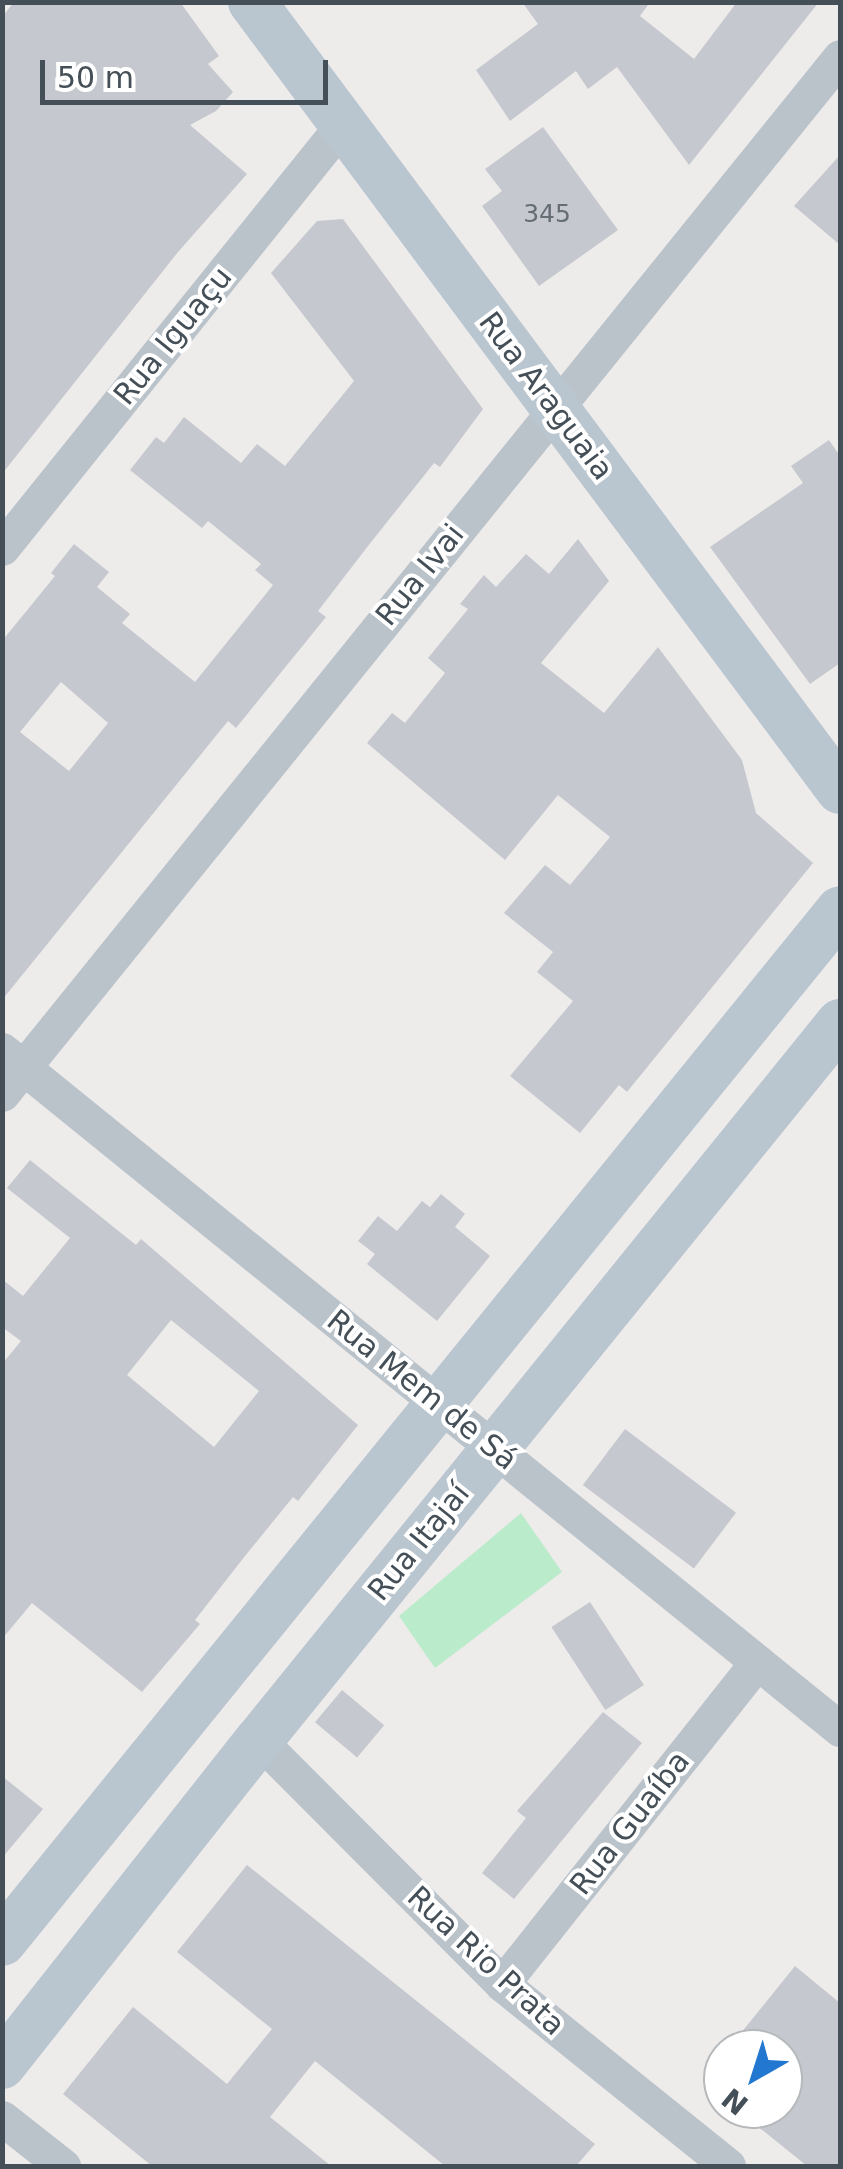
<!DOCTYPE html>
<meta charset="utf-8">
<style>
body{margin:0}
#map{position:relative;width:843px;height:2169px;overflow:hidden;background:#eeebeb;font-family:"DejaVu Sans",sans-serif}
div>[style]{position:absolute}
.green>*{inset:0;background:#baebca}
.building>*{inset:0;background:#c5c8ce;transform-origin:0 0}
.street>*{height:35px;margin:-17.5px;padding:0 17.5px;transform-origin:17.5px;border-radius:17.5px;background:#bac3ca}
.secondary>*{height:48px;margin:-24px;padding:0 24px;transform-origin:24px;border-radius:24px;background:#b9c5cf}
span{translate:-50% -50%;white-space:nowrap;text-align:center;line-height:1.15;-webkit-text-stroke:8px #fff;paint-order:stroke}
.number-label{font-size:25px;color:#656d75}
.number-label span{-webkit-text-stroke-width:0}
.street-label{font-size:30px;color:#454f57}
.frame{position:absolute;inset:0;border:5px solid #454f57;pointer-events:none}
.north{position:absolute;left:703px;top:2029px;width:100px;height:100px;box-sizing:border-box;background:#fff;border:2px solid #b5b9bc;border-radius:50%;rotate:219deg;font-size:28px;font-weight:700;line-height:40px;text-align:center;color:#454f57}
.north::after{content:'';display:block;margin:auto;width:35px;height:45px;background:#2278d1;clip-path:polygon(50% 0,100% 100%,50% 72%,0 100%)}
.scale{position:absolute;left:40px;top:60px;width:288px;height:45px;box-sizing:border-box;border:5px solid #454f57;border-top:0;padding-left:12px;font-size:30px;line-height:35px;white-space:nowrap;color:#454f57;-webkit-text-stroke:8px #fff;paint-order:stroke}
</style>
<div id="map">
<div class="green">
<i style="clip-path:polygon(521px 1513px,562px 1572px,435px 1668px,399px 1616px)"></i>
</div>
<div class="building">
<i style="clip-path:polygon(14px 2px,180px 2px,219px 56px,208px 64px,233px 92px,216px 111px,190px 125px,247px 174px,178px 252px,2px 474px,2px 17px)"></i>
<i style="clip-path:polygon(522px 2px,650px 2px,640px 16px,694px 59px,737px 2px,819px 2px,689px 165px,617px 67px,588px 89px,576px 71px,510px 121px,476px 70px,538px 24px)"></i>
<i style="clip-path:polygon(543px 127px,618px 230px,539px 286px,482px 206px,502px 191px,485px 169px)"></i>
<i style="clip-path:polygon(840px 155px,840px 245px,794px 206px)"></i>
<i style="clip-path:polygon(evenodd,343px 219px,483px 409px,440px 467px,434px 463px,368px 546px,318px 611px,326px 617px,236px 728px,228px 721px,2px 1000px,2px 641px,55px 576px,51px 573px,74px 544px,109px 572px,97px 587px,130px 614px,122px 623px,195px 682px,273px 585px,255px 570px,261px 564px,208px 521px,202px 528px,130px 470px,156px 437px,164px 443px,184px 417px,241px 463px,257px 444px,285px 466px,354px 381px,271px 273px,317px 221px,343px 219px,61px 682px,108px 723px,69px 771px,20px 732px,61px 682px)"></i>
<i style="clip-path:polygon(829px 440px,840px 456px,840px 663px,810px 684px,710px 547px,803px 483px,791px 466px)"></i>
<i style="clip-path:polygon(578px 539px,609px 581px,541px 663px,604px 713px,658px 647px,742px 760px,756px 813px,813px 863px,627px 1092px,619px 1085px,580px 1133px,510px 1076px,573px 1001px,537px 972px,553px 952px,504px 913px,545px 865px,570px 885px,610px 837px,558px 795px,505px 860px,367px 743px,392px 713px,405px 723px,445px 673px,428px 658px,468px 609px,460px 604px,484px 575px,496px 587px,526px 554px,549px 574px)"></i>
<i style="clip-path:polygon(evenodd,30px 1160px,136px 1245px,141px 1239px,358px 1425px,298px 1501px,293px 1497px,245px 1556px,195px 1620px,200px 1624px,142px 1692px,32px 1603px,2px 1639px,2px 1364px,21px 1341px,2px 1327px,2px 1279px,23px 1296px,70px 1238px,7px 1188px,30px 1160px,171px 1320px,259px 1391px,214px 1447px,127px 1375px,171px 1320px)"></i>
<i style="clip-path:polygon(441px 1194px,465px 1214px,455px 1227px,490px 1256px,437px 1321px,367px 1264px,375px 1254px,358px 1241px,378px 1216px,397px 1231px,422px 1201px,430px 1207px)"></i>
<i style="left:625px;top:1429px;width:139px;height:70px;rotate:37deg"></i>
<i style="left:590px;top:1602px;width:99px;height:46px;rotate:57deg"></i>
<i style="left:342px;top:1690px;width:55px;height:42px;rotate:40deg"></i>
<i style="clip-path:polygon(603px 1712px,642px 1743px,514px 1899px,482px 1873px,526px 1818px,517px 1811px)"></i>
<i style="clip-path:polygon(2px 1776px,43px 1809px,2px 1858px)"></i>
<i style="clip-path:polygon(247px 1865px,595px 2144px,576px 2166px,445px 2166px,315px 2061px,270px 2117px,331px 2166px,152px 2166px,63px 2094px,133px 2007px,227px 2084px,272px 2029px,177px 1952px)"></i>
<i style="clip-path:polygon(795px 1966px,840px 2003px,840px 2166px,807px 2166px,736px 2109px,783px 2109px,783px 2049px,728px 2049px)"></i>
</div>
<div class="street">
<i style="left:2px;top:548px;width:544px;rotate:-51.19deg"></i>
<i style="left:2px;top:1050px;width:1079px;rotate:39.02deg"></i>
<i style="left:2px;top:1094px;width:1333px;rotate:-51.06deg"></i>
<i style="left:259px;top:1740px;width:344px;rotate:45.1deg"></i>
<i style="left:502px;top:1984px;width:290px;rotate:38.8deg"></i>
<i style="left:502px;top:1984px;width:411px;rotate:-51.6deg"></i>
<i style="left:2px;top:2118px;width:78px;rotate:38.2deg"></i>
</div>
<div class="secondary">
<i style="left:252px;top:2px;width:983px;rotate:53.27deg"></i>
<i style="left:2px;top:1942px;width:1329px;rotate:-50.92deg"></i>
<i style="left:2px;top:2065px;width:414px;rotate:-51.7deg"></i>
<i style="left:259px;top:1740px;width:923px;rotate:-50.98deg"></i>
</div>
<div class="number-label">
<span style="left:547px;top:214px">345</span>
</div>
<div class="street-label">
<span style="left:173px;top:336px;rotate:-51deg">Rua Iguaçu</span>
<span style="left:546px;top:396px;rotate:53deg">Rua Araguaia</span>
<span style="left:420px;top:575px;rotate:-51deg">Rua Ivai</span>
<span style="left:422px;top:1390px;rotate:39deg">Rua Mem de Sá</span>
<span style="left:419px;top:1542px;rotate:-51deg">Rua Itajaí</span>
<span style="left:630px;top:1823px;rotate:-52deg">Rua Guaíba</span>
<span style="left:486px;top:1961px;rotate:43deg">Rua Rio Prata</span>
</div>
<div class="frame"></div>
<div class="north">N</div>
<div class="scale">50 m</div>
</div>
